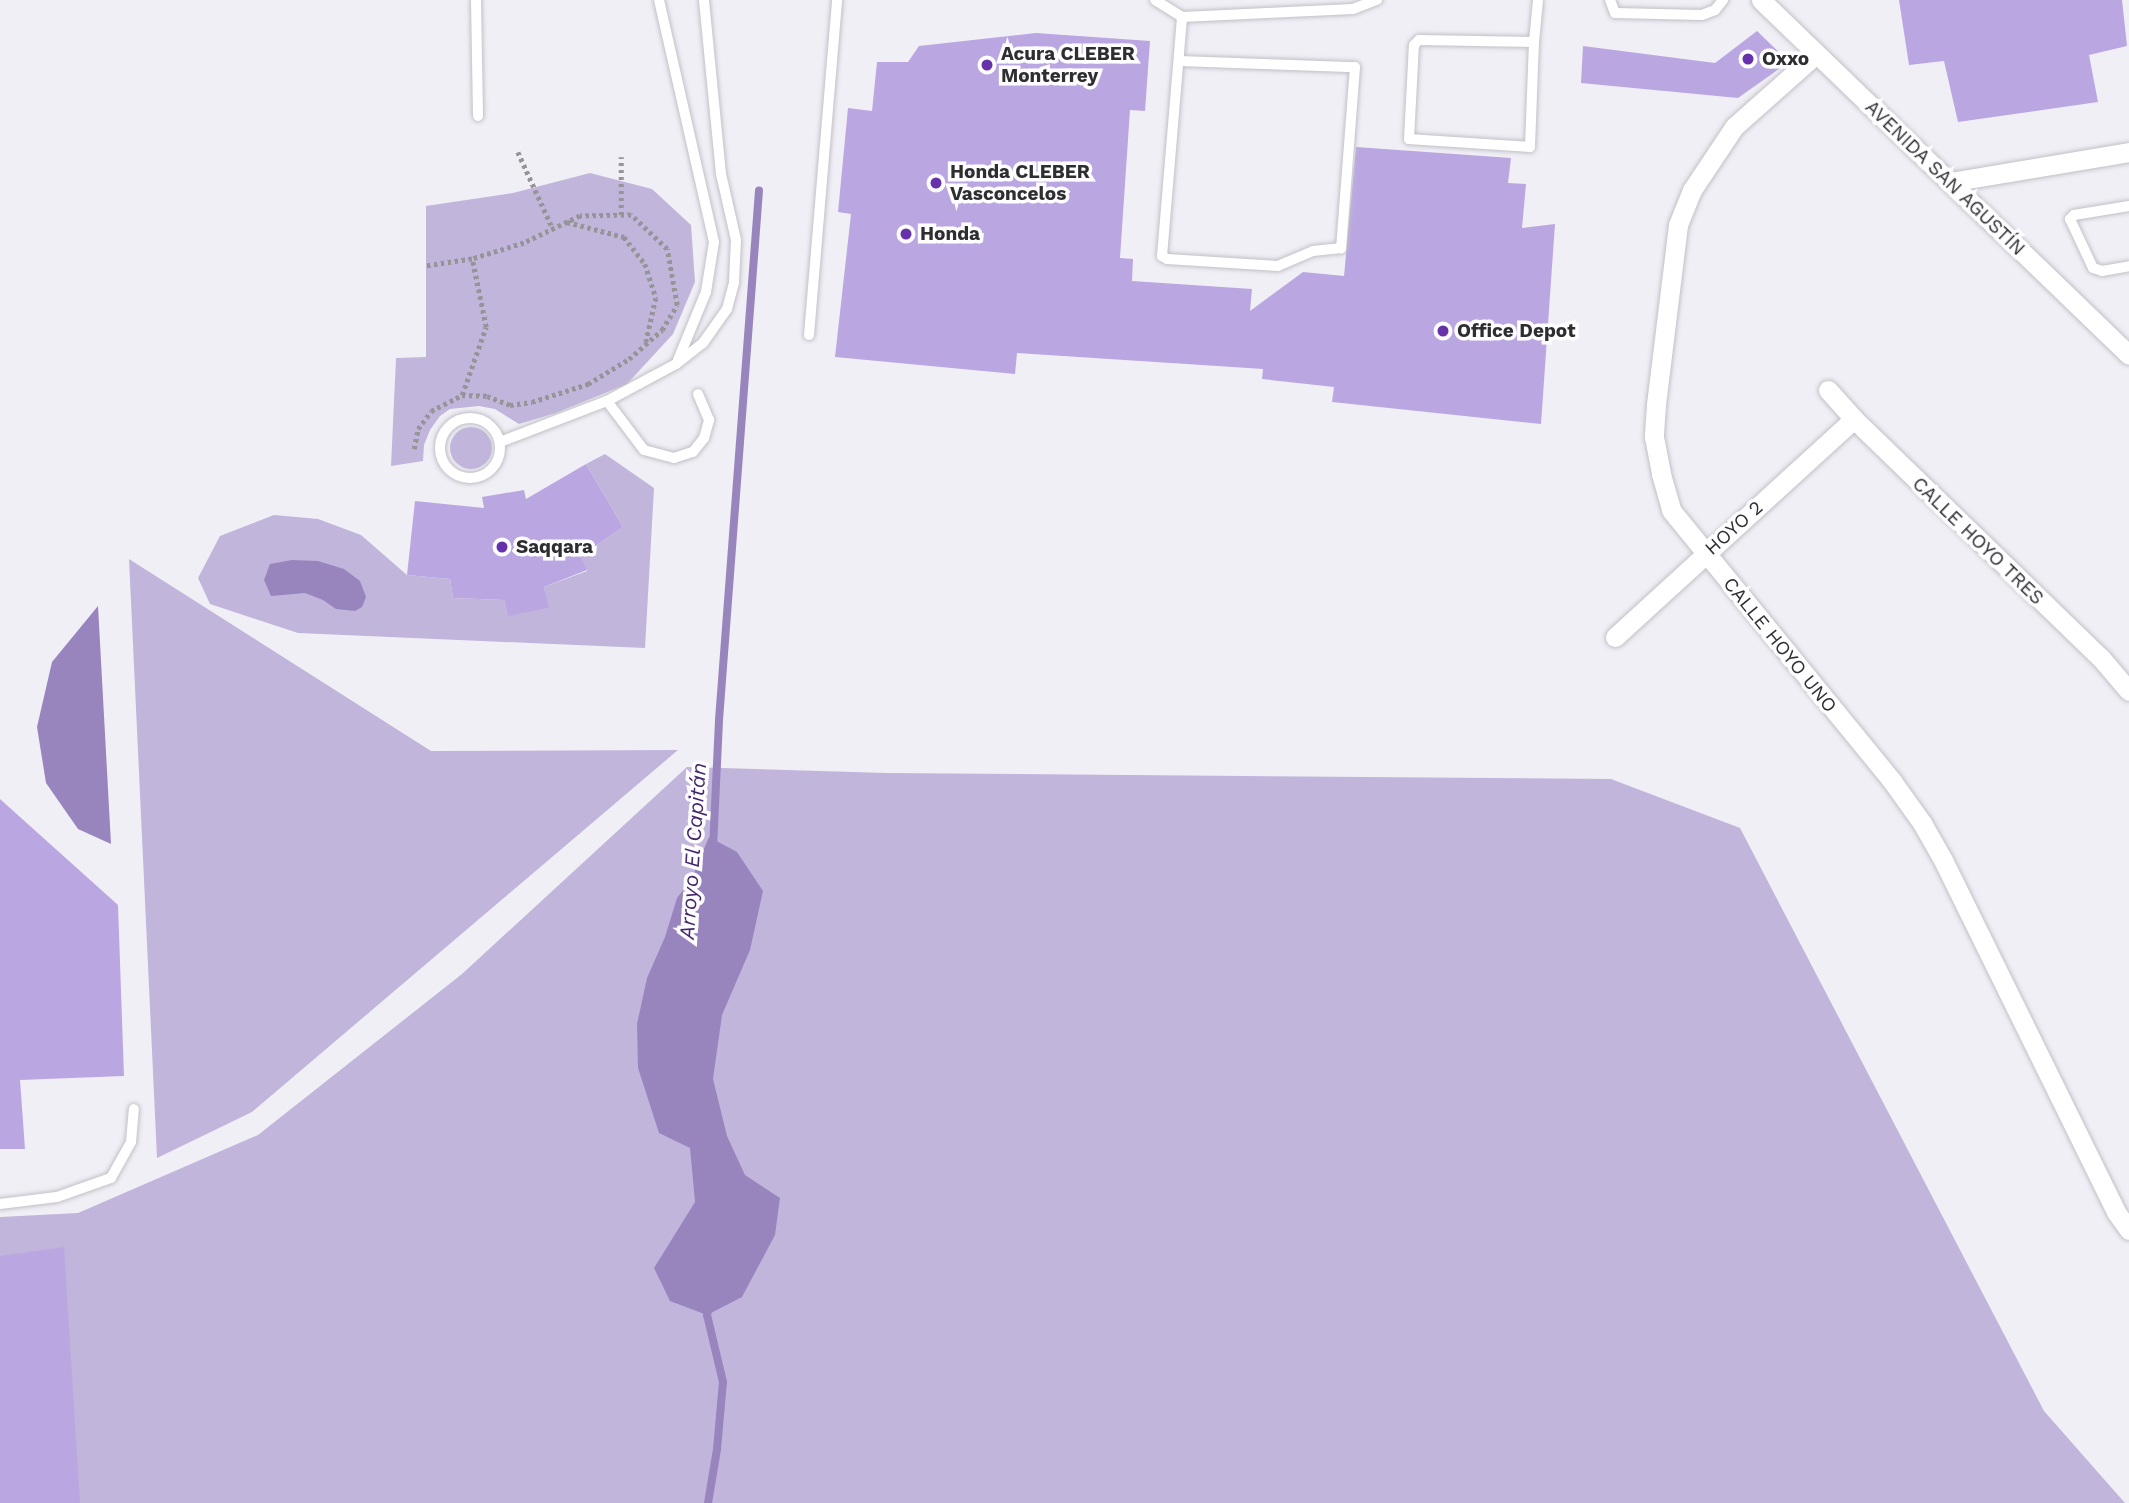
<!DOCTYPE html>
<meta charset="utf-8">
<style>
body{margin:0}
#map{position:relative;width:2129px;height:1503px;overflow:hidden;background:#f1eff6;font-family:"Work Sans",sans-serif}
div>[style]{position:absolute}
.green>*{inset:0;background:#c1b5dc}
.round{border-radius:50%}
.water>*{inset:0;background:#9885be}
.stream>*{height:8px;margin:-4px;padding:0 4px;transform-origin:4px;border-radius:4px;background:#9885be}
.building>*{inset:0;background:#baa7e2}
.path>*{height:4.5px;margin-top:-2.25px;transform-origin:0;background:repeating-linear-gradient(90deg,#969499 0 3.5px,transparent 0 7px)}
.roads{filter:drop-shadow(0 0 2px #c2c0c7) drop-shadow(0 0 2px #c2c0c7)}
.lane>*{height:10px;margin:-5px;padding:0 5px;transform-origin:5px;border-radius:5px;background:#fff}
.lane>.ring{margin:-5px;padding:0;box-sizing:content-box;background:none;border:10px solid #fff;border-radius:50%}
.street>*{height:19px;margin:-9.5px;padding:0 9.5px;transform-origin:9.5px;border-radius:9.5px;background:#fff}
.dots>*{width:19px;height:19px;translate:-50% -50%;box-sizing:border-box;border:4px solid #fefdff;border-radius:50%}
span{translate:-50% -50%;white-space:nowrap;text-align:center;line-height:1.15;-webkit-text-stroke:7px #fefdff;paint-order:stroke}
.poi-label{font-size:19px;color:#2e2d2f;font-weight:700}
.left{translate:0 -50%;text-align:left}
.street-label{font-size:19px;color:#2e2d2f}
.water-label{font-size:21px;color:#43276c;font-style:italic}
</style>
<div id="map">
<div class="green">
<i style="clip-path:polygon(590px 173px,652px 189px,691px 225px,695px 282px,673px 334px,627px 384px,556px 413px,519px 424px,495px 409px,479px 406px,450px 409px,440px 416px,430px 430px,424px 445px,423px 461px,391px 466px,396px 358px,426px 357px,426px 206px,513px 193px)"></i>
<i class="round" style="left:450px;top:427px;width:42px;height:42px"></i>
<i style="clip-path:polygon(605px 454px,654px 488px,645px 648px,298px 633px,210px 604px,198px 578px,220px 536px,274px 515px,318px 519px,361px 535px,407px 575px,450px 579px,453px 598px,504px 600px,508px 615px,548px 608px,544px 587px,587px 571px,581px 556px,623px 527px,586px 464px)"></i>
<i style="clip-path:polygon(129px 559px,431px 751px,678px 750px,252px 1112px,157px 1158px)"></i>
<i style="clip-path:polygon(687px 767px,886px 773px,1611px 779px,1740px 828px,2044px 1411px,2125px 1503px,0 1503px,0 1217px,78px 1213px,258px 1135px,462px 974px)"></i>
</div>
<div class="water">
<i style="clip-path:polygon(292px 560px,318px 561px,344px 569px,360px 581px,366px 597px,362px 607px,355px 611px,336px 609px,323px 600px,305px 593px,271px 596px,264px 580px,270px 564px)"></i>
<i style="clip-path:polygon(98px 606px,111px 844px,78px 829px,46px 783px,37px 727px,52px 662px)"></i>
<i style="clip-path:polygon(709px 837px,737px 852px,763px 891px,750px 950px,722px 1015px,713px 1079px,727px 1136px,745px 1175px,780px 1198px,775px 1235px,742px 1297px,707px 1315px,670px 1301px,654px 1268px,695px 1202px,690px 1148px,659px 1133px,638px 1068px,637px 1024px,647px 978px,665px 937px,677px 898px,691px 880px)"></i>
</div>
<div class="stream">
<i style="left:713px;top:848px;width:128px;rotate:-87.3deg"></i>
<i style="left:719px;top:720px;width:531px;rotate:-85.68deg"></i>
<i style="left:708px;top:1503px;width:55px;rotate:-80.5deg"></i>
<i style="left:717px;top:1449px;width:67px;rotate:-84.9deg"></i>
<i style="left:723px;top:1382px;width:69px;rotate:-103.4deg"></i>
<i style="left:707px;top:1315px;width:9px;rotate:-77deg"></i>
</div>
<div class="building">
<i style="clip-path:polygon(1899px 0,2122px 0,2127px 46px,2089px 55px,2098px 102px,1958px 122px,1944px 61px,1909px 65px)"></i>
<i style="clip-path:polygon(1757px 31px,1789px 62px,1738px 98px,1581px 83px,1583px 46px,1715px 63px)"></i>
<i style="clip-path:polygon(1036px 33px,1150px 41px,1145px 111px,1130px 110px,1120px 258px,1133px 259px,1132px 281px,1252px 289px,1250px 311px,1303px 272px,1344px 276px,1356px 147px,1511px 158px,1508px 183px,1526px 184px,1522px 228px,1555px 224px,1541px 424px,1332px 402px,1334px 387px,1262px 379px,1263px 369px,1017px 353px,1015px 374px,835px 357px,851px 214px,838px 212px,848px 108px,872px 111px,877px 62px,908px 62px,919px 46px)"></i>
<i style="clip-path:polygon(586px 464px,623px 527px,581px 556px,587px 570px,544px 587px,549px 608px,508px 616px,504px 600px,453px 598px,450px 579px,407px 575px,415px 501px,484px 508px,482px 497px,524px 490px,526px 499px)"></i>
<i style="clip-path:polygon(0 799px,118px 905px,124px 1076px,20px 1080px,25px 1149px,0 1149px)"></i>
<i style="clip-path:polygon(64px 1247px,80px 1503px,0 1503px,0 1256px)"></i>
</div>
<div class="path">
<i style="left:518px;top:152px;width:85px;rotate:65.6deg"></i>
<i style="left:621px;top:215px;width:58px;rotate:-90deg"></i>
<i style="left:567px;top:222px;width:59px;rotate:14.7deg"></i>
<i style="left:624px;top:237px;width:34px;rotate:52deg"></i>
<i style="left:645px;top:264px;width:36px;rotate:72deg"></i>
<i style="left:656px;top:298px;width:45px;rotate:102.8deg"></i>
<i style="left:462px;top:395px;width:72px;rotate:-70.6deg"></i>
<i style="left:486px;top:327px;width:69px;rotate:-101.6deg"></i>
<i style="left:414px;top:449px;width:20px;rotate:-79deg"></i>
<i style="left:418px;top:429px;width:22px;rotate:-54deg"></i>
<i style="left:431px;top:411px;width:35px;rotate:-27deg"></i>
<i style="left:462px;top:395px;width:25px;rotate:2deg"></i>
<i style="left:487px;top:396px;width:25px;rotate:21deg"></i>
<i style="left:510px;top:405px;width:22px;rotate:-8deg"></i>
<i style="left:532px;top:402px;width:59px;rotate:-17.8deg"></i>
<i style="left:588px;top:384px;width:48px;rotate:-31.4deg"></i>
<i style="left:629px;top:359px;width:44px;rotate:-41.3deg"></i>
<i style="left:662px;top:330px;width:29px;rotate:-59deg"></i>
<i style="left:677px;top:305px;width:57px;rotate:-100.1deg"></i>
<i style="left:667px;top:249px;width:50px;rotate:-136.6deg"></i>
<i style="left:631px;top:215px;width:51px;rotate:178.9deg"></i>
<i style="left:580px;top:216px;width:62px;rotate:154.3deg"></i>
<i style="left:524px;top:243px;width:54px;rotate:162.9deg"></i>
<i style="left:472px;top:259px;width:48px;rotate:171.5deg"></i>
</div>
<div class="roads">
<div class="lane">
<i style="left:476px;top:0;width:116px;rotate:89deg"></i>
<i style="left:659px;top:0;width:248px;rotate:77.2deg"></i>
<i style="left:714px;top:242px;width:51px;rotate:99.1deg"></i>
<i style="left:706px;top:292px;width:74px;rotate:112.4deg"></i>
<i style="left:1155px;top:0;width:32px;rotate:32deg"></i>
<i style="left:1182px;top:17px;width:171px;rotate:-2.7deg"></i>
<i style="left:1353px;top:9px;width:26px;rotate:-21deg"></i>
<i style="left:1610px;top:0;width:14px;rotate:69deg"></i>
<i style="left:1615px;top:13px;width:87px;rotate:1.3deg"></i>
<i style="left:1702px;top:15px;width:14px;rotate:-21deg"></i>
<i style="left:1715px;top:10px;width:13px;rotate:-51deg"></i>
<i style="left:1419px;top:40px;width:115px;rotate:1deg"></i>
<i style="left:1534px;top:42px;width:105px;rotate:92.2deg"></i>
<i style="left:1530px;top:147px;width:121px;rotate:-176.2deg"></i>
<i style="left:1409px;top:139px;width:94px;rotate:-87deg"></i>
<i style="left:1414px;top:45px;width:7px;rotate:-45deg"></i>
<i style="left:1534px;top:42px;width:42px;rotate:-84.6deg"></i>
<i style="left:1179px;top:61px;width:176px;rotate:2deg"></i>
<i style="left:1355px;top:67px;width:182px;rotate:94.4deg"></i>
<i style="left:1341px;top:248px;width:28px;rotate:174deg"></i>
<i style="left:1313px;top:251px;width:38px;rotate:157deg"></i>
<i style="left:1278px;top:266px;width:111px;rotate:-176.4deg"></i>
<i style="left:1167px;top:259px;width:6px;rotate:-149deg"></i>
<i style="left:1162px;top:256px;width:240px;rotate:-85.2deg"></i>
<i style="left:2129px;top:206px;width:56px;rotate:170.7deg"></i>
<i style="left:2074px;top:215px;width:6px;rotate:135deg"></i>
<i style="left:2070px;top:219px;width:54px;rotate:64.9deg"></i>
<i style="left:2093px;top:268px;width:9px;rotate:18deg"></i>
<i style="left:2102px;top:271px;width:27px;rotate:-10deg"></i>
<i style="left:809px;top:335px;width:336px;rotate:-85.2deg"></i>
<i style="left:607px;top:401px;width:61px;rotate:52.9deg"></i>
<i style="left:644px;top:450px;width:31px;rotate:15deg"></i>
<i style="left:674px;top:458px;width:20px;rotate:-18deg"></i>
<i style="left:693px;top:452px;width:18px;rotate:-52deg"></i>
<i style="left:704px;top:438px;width:19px;rotate:-74deg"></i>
<i style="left:709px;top:420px;width:28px;rotate:-113deg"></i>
<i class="ring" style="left:440px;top:418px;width:50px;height:50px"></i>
<i style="left:500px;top:442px;width:115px;rotate:-21deg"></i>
<i style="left:607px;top:401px;width:78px;rotate:-28.2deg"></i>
<i style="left:676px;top:364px;width:34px;rotate:-38deg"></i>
<i style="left:703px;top:343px;width:42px;rotate:-54.8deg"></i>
<i style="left:727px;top:309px;width:28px;rotate:-75deg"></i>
<i style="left:734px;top:282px;width:42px;rotate:-87.3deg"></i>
<i style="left:736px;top:240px;width:68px;rotate:-102.8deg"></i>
<i style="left:721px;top:174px;width:175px;rotate:-95.6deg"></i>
<i style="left:0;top:1204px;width:57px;rotate:-7deg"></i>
<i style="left:57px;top:1197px;width:57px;rotate:-19.4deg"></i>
<i style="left:111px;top:1178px;width:41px;rotate:-60.9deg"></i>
<i style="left:131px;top:1142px;width:33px;rotate:-85deg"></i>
</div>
<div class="street">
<i style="left:1761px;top:0;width:511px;rotate:43.97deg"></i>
<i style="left:1815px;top:55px;width:108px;rotate:138.4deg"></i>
<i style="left:1734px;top:127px;width:76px;rotate:123.7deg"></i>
<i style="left:1692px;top:190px;width:38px;rotate:112deg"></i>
<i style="left:1678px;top:225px;width:181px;rotate:97deg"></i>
<i style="left:1656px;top:405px;width:32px;rotate:94deg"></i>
<i style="left:1654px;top:437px;width:38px;rotate:79deg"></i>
<i style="left:1661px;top:474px;width:37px;rotate:74deg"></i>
<i style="left:1671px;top:510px;width:350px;rotate:50.8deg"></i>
<i style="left:1892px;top:781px;width:52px;rotate:54.5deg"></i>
<i style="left:1922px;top:823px;width:43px;rotate:60.4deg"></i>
<i style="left:1943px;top:860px;width:392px;rotate:63.8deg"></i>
<i style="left:2116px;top:1212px;width:22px;rotate:54deg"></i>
<i style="left:1950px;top:182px;width:181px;rotate:-9.5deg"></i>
<i style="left:1828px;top:390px;width:39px;rotate:48deg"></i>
<i style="left:1854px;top:419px;width:344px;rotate:44.1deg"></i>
<i style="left:2101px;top:658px;width:43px;rotate:49.7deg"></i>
<i style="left:1615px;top:637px;width:323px;rotate:-42.4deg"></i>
</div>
</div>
<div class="dots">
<i style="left:1748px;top:59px;background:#6732a9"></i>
<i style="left:987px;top:65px;background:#6732a9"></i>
<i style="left:936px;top:183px;background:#6732a9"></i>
<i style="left:906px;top:234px;background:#6732a9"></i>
<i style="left:1443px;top:331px;background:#6732a9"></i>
<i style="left:502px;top:547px;background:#6732a9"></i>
</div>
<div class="poi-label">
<span class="left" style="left:1001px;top:65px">Acura CLEBER<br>Monterrey</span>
<span class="left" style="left:1762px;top:59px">Oxxo</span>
<span class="left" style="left:950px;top:183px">Honda CLEBER<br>Vasconcelos</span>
<span class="left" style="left:920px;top:234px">Honda</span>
<span class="left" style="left:1457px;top:331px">Office Depot</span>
<span class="left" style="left:516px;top:547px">Saqqara</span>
</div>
<div class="street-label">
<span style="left:1945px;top:178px;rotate:44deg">AVENIDA SAN AGUSTÍN</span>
<span style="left:1734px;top:528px;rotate:-42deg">HOYO 2</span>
<span style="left:1978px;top:541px;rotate:44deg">CALLE HOYO TRES</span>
<span style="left:1780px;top:645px;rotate:51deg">CALLE HOYO UNO</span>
</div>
<div class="water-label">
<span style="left:693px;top:851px;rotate:-86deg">Arroyo El Capitán</span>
</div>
</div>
